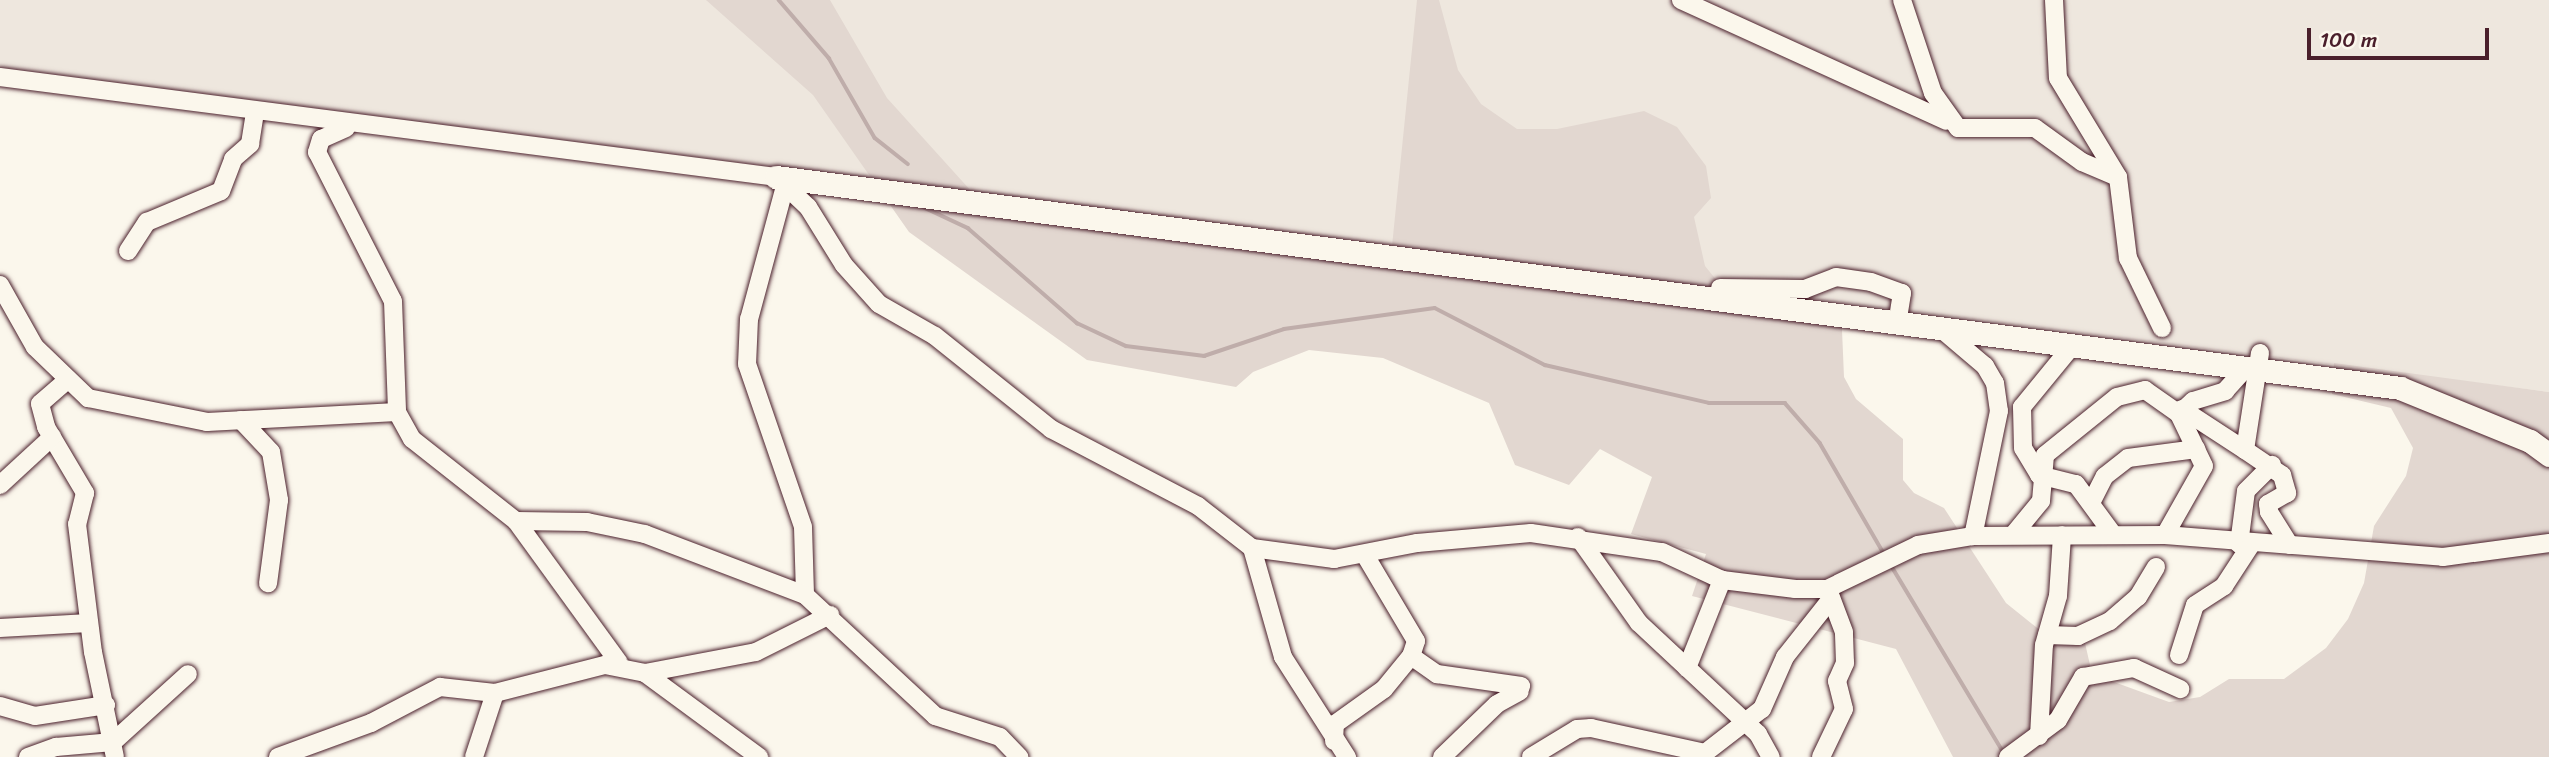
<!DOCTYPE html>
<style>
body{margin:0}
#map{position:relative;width:2549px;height:757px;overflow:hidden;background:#fbf7ec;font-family:Sriracha,sans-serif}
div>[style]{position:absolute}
.built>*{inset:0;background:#eee7de}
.green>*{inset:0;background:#e2d7d0}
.stream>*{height:3.5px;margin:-1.75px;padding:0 1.75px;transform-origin:1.75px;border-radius:1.75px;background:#bfadaa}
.roads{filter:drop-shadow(0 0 2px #4a1f2b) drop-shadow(0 0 2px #4a1f2b)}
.minor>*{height:18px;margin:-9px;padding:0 9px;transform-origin:9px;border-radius:9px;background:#fbf7ec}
.major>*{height:23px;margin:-11.5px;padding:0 11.5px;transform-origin:11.5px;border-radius:11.5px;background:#fbf7ec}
span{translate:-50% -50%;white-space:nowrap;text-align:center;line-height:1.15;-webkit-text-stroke:5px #fbf7ec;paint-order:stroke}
.scale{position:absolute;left:2307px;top:28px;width:182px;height:32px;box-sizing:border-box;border:4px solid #4a1f2b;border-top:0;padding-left:9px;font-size:21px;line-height:24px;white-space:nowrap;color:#4a1f2b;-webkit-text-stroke:5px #fbf7ec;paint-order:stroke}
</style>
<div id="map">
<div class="built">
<i style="clip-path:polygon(0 0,2549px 0,2549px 392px,0 69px)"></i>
</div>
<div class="green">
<i style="clip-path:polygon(706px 0,830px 0,887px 98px,972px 192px,1392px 246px,1417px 0,1439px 0,1458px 70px,1481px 104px,1517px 129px,1557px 129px,1644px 111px,1677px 127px,1706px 166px,1711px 198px,1694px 217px,1705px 266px,1726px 292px,1841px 306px,1844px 377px,1856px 399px,1903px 439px,1903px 480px,1914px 493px,1944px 508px,2006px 603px,2041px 631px,2083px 634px,2092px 674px,2169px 702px,2200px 697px,2229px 679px,2284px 679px,2326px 648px,2348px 619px,2364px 583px,2374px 526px,2406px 476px,2413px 448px,2391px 408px,2332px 394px,2334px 363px,2549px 392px,2549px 757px,1953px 757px,1896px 649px,1692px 596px,1706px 554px,1631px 534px,1652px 477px,1600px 449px,1569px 485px,1515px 465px,1489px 403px,1383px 358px,1309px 350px,1253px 372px,1236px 387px,1087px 360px,909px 232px,813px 95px)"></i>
</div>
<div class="stream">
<i style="left:779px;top:0;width:77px;rotate:49.2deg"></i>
<i style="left:829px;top:58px;width:92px;rotate:60.1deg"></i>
<i style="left:875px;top:138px;width:42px;rotate:38.2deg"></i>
<i style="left:923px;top:207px;width:50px;rotate:25deg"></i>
<i style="left:968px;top:228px;width:145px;rotate:41.1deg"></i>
<i style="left:1077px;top:323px;width:54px;rotate:25.1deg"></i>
<i style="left:1126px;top:346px;width:79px;rotate:7.3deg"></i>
<i style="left:1204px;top:356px;width:84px;rotate:-18.6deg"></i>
<i style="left:1284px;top:329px;width:152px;rotate:-7.9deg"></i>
<i style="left:1435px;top:308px;width:124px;rotate:27.4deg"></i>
<i style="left:1545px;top:365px;width:168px;rotate:13deg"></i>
<i style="left:1709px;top:403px;width:76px"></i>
<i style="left:1785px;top:403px;width:53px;rotate:48.8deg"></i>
<i style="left:1820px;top:443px;width:129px;rotate:59.9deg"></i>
<i style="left:1891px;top:565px;width:219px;rotate:59deg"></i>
</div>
<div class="roads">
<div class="minor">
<i style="left:1681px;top:0;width:291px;rotate:24.5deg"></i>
<i style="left:1902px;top:0;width:98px;rotate:71.6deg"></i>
<i style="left:1933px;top:93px;width:43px;rotate:54.5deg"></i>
<i style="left:1958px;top:128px;width:77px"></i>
<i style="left:2035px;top:128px;width:58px;rotate:35.9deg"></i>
<i style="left:2082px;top:162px;width:39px;rotate:23deg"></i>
<i style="left:2054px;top:0;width:78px;rotate:87.1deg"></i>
<i style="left:2058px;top:78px;width:116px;rotate:58.8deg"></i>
<i style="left:2118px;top:177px;width:82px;rotate:83deg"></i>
<i style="left:2128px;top:258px;width:78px;rotate:64.1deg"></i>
<i style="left:0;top:77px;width:782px;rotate:7.34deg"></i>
<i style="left:776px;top:177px;width:44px;rotate:43.2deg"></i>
<i style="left:808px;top:207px;width:68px;rotate:58.2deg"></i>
<i style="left:844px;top:265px;width:52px;rotate:48.1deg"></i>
<i style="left:879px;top:304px;width:64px;rotate:29.7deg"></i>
<i style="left:935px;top:336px;width:149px;rotate:38.7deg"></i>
<i style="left:1051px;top:429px;width:166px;rotate:27.6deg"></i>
<i style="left:1198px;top:506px;width:68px;rotate:37.9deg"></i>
<i style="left:1252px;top:548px;width:113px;rotate:74.1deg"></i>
<i style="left:1283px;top:657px;width:119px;rotate:57.4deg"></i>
<i style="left:346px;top:128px;width:27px;rotate:156deg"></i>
<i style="left:321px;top:139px;width:14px;rotate:107deg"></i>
<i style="left:317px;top:152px;width:167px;rotate:63deg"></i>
<i style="left:393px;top:301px;width:111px;rotate:87.9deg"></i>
<i style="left:785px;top:186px;width:138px;rotate:105.1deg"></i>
<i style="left:749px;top:319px;width:45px;rotate:92.5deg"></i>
<i style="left:747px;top:364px;width:172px;rotate:71deg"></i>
<i style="left:803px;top:527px;width:68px;rotate:88.3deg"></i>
<i style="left:128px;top:251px;width:35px;rotate:-57deg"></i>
<i style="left:147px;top:222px;width:80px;rotate:-22.7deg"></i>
<i style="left:221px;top:191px;width:34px;rotate:-69deg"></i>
<i style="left:233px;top:159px;width:23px;rotate:-41deg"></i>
<i style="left:250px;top:144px;width:30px;rotate:-81deg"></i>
<i style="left:0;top:285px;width:71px;rotate:60.6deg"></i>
<i style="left:35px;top:347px;width:74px;rotate:43.9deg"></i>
<i style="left:88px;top:398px;width:121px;rotate:11.4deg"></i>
<i style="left:207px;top:422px;width:190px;rotate:-3deg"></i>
<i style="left:397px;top:412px;width:31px;rotate:61deg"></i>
<i style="left:412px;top:439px;width:132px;rotate:38.3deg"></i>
<i style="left:516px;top:521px;width:71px;rotate:0.8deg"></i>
<i style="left:587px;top:522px;width:59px;rotate:11.7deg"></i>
<i style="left:645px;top:534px;width:171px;rotate:20.9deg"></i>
<i style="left:805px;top:595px;width:178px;rotate:42.9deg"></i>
<i style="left:935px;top:716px;width:68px;rotate:17.9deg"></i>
<i style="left:1000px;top:737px;width:28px;rotate:46deg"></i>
<i style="left:1720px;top:288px;width:85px;rotate:0.7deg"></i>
<i style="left:1805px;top:289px;width:33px;rotate:-21deg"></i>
<i style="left:1836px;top:277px;width:35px;rotate:8deg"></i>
<i style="left:1871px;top:282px;width:33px;rotate:20deg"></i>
<i style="left:1902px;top:293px;width:20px;rotate:99deg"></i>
<i style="left:1940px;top:328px;width:59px;rotate:40.2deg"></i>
<i style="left:1985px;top:366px;width:20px;rotate:60deg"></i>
<i style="left:1995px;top:383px;width:28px;rotate:82deg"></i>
<i style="left:1999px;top:411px;width:128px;rotate:101.7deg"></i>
<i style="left:2072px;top:346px;width:79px;rotate:129.3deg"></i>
<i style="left:2022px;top:407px;width:41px;rotate:88.6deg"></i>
<i style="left:2023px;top:448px;width:31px;rotate:59deg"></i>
<i style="left:2039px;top:475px;width:38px;rotate:14deg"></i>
<i style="left:2076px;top:484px;width:61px;rotate:53.7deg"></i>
<i style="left:2260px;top:353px;width:98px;rotate:98.8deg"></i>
<i style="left:2245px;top:450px;width:45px;rotate:34deg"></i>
<i style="left:2282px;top:475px;width:19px;rotate:74deg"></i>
<i style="left:2287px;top:493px;width:22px;rotate:150deg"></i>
<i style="left:2268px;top:504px;width:8px;rotate:83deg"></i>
<i style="left:2269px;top:512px;width:39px;rotate:58deg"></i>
<i style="left:65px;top:382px;width:33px;rotate:139deg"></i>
<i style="left:40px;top:404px;width:24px;rotate:75deg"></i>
<i style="left:46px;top:427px;width:77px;rotate:59.4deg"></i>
<i style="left:85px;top:493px;width:32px;rotate:104deg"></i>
<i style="left:77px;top:524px;width:129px;rotate:82.9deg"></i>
<i style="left:93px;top:652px;width:107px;rotate:78.2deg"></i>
<i style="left:2182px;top:409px;width:75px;rotate:33.1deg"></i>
<i style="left:241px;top:420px;width:44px;rotate:46.8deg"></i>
<i style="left:271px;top:452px;width:49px;rotate:80.5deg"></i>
<i style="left:279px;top:500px;width:84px;rotate:97.5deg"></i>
<i style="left:0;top:485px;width:71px;rotate:-42.7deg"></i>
<i style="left:2091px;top:503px;width:30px;rotate:-63deg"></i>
<i style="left:2105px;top:476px;width:29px;rotate:-38deg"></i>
<i style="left:2128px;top:458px;width:69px;rotate:-7.5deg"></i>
<i style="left:516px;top:521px;width:175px;rotate:54deg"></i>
<i style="left:2013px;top:535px;width:44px;rotate:-50.5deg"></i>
<i style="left:2041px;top:501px;width:46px;rotate:-85deg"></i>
<i style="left:2045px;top:455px;width:92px;rotate:-38.9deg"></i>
<i style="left:2117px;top:397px;width:29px;rotate:-14deg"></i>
<i style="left:2145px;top:390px;width:42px;rotate:35.2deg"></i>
<i style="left:2165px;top:535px;width:79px;rotate:-60.5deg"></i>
<i style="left:2204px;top:466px;width:58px;rotate:-115.7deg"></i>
<i style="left:2179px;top:414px;width:19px;rotate:-43deg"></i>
<i style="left:2193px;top:401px;width:34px;rotate:-17deg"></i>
<i style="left:2225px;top:391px;width:27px;rotate:-48deg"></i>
<i style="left:1578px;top:537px;width:105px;rotate:54.7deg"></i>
<i style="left:1639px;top:623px;width:163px;rotate:43deg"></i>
<i style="left:1758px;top:734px;width:26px;rotate:61deg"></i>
<i style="left:2239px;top:544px;width:53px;rotate:-82.5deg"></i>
<i style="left:2246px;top:491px;width:37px;rotate:-45deg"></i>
<i style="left:1252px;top:548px;width:83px;rotate:7.6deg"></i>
<i style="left:1334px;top:559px;width:85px;rotate:-10.9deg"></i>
<i style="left:1417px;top:543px;width:114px;rotate:-5deg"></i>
<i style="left:1531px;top:533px;width:132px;rotate:8.3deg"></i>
<i style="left:1662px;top:552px;width:66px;rotate:25deg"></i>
<i style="left:1722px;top:580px;width:74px;rotate:7deg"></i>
<i style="left:1795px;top:589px;width:32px"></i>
<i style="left:1827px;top:589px;width:101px;rotate:-25.8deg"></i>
<i style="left:1918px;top:545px;width:56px;rotate:-9.3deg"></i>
<i style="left:1973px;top:536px;width:192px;rotate:-0.3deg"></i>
<i style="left:2165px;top:535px;width:279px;rotate:4.5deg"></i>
<i style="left:2443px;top:557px;width:107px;rotate:-7.5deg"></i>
<i style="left:1365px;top:555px;width:100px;rotate:59.3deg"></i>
<i style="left:1416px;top:641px;width:16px;rotate:108deg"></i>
<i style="left:0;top:628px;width:89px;rotate:-3.2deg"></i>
<i style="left:2047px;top:635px;width:31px;rotate:2deg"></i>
<i style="left:2078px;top:636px;width:35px;rotate:-25deg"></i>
<i style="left:2110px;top:621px;width:37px;rotate:-41deg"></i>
<i style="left:2138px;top:597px;width:35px;rotate:-59deg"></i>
<i style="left:2179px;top:655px;width:52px;rotate:-72.3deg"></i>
<i style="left:2195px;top:605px;width:35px;rotate:-33deg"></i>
<i style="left:2224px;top:586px;width:51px;rotate:-56.9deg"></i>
<i style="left:1687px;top:668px;width:95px;rotate:-68.3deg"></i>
<i style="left:645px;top:673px;width:142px;rotate:36.4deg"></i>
<i style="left:0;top:706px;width:36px;rotate:16deg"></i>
<i style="left:35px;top:716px;width:72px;rotate:-8.8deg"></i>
<i style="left:2039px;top:736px;width:91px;rotate:-86.9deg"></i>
<i style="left:2044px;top:645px;width:51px;rotate:-74.1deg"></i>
<i style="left:2058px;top:596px;width:61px;rotate:-86.2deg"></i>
<i style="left:1334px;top:741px;width:17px;rotate:-87deg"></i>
<i style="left:1335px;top:724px;width:60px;rotate:-35.5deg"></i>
<i style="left:1384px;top:689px;width:43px;rotate:-50.7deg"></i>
<i style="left:1411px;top:656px;width:32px;rotate:35deg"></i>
<i style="left:1437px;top:674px;width:85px;rotate:8.1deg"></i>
<i style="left:28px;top:757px;width:30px;rotate:-20deg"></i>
<i style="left:56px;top:747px;width:57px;rotate:-5deg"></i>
<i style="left:113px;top:742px;width:101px;rotate:-42.2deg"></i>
<i style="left:278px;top:757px;width:99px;rotate:-20.1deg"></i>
<i style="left:371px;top:723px;width:78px;rotate:-27.6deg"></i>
<i style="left:440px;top:687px;width:55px;rotate:6.2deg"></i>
<i style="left:495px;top:693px;width:114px;rotate:-14.3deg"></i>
<i style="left:605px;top:665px;width:41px;rotate:11.3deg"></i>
<i style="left:645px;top:673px;width:113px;rotate:-10.7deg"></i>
<i style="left:756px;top:652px;width:83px;rotate:-26.6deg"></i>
<i style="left:474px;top:757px;width:67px;rotate:-71.8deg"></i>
<i style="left:1442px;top:757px;width:76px;rotate:-43.9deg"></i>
<i style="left:1497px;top:704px;width:26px;rotate:-29deg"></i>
<i style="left:1531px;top:757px;width:54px;rotate:-31.3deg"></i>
<i style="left:1577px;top:729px;width:14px;rotate:-4deg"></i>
<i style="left:1591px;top:728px;width:117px;rotate:12.4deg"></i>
<i style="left:1705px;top:753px;width:72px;rotate:-37.7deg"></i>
<i style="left:1762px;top:709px;width:57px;rotate:-66.1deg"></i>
<i style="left:1785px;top:657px;width:74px;rotate:-51.6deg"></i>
<i style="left:1821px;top:757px;width:53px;rotate:-64.4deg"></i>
<i style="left:1844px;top:709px;width:29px;rotate:-104deg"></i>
<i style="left:1837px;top:681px;width:20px;rotate:-66deg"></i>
<i style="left:1845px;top:663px;width:31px;rotate:-92deg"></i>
<i style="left:1844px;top:632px;width:43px;rotate:-110.6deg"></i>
<i style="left:2008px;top:757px;width:62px;rotate:-36.5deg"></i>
<i style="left:2058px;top:720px;width:50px;rotate:-59.8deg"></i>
<i style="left:2083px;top:677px;width:52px;rotate:-10deg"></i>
<i style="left:2134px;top:668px;width:51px;rotate:24.5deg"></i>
</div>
<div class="major">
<i style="left:776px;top:177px;width:1638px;rotate:7.4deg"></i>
<i style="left:2400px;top:388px;width:140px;rotate:22.2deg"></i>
<i style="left:2530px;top:441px;width:24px;rotate:36deg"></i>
</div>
</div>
<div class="scale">100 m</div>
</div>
